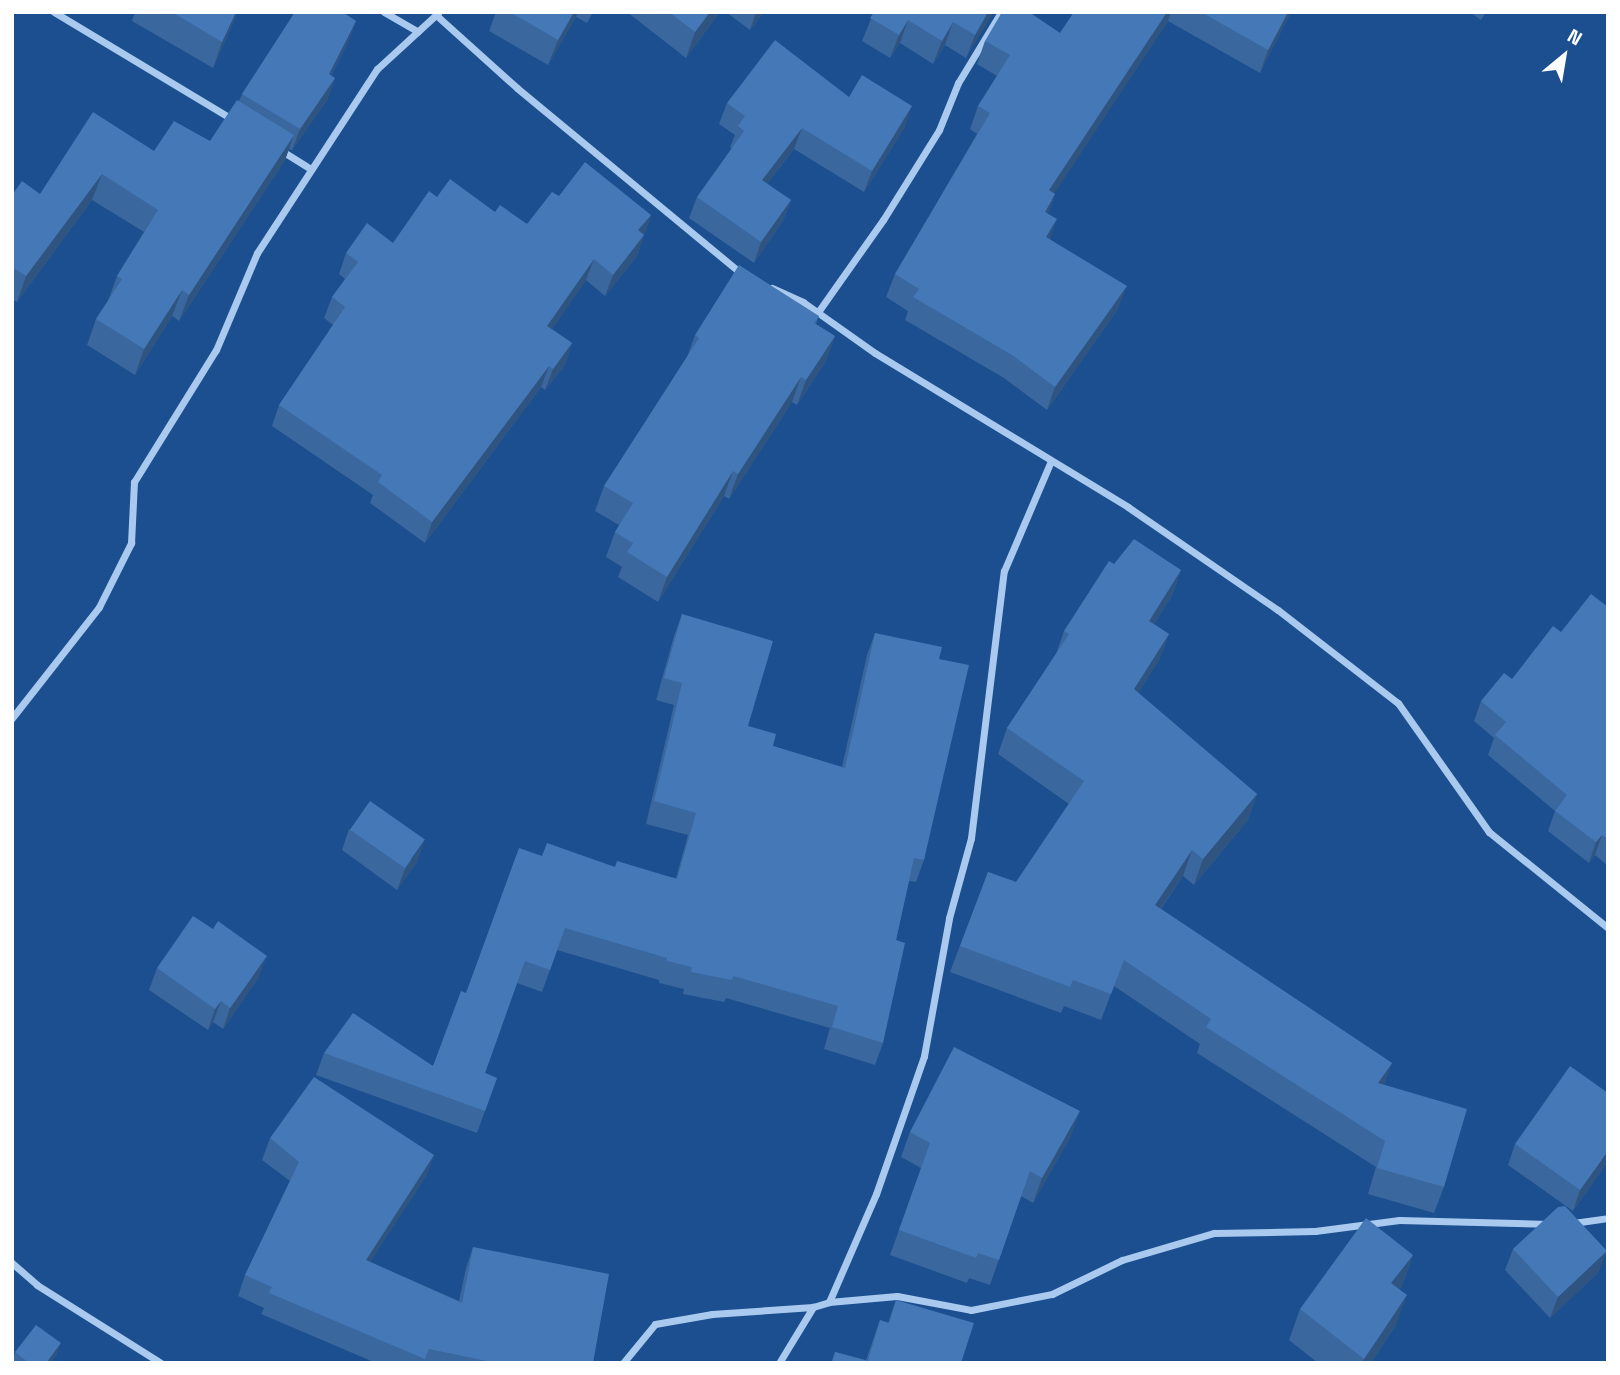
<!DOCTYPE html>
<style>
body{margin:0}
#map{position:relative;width:1620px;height:1375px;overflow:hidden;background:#1b4f8f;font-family:"Space Grotesk",sans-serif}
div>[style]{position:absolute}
.minor>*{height:7px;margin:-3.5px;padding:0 3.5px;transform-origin:3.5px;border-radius:3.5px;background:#a9c9ee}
.wall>*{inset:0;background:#3a679d}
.shaded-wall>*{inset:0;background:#305480}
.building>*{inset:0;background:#4478b7;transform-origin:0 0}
span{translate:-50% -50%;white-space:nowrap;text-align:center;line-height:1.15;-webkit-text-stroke:7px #1b4f8f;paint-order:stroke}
.frame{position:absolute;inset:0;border:14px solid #fff;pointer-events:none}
.north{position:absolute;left:1529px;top:21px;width:70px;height:70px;-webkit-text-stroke:5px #1b4f8f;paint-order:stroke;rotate:30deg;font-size:19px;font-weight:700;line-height:28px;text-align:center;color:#fff}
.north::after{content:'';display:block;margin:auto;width:24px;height:32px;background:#fff;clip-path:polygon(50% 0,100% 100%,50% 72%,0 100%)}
</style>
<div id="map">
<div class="minor">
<i style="left:54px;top:12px;width:210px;rotate:31deg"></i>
<i style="left:384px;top:12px;width:39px;rotate:30deg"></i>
<i style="left:436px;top:15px;width:109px;rotate:42deg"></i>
<i style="left:517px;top:88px;width:292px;rotate:39.6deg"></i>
<i style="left:282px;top:151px;width:34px;rotate:32deg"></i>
<i style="left:772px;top:288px;width:34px;rotate:24deg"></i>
<i style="left:803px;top:302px;width:88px;rotate:35.3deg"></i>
<i style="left:875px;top:353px;width:296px;rotate:31.3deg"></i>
<i style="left:1128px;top:507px;width:182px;rotate:34.5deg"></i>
<i style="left:1278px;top:610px;width:152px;rotate:37.8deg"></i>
<i style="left:1398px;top:703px;width:158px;rotate:54.8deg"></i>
<i style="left:1489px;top:832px;width:153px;rotate:38.9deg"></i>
<i style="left:818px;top:312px;width:113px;rotate:-54.8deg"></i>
<i style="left:883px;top:220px;width:106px;rotate:-58.1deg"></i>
<i style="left:939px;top:130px;width:51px;rotate:-68deg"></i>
<i style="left:958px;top:83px;width:83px;rotate:-58.8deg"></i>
<i style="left:12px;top:718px;width:141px;rotate:-51.9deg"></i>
<i style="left:99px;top:607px;width:72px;rotate:-63.4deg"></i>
<i style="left:131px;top:543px;width:61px;rotate:-87.2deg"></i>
<i style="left:134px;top:482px;width:155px;rotate:-58.2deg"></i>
<i style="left:216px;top:350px;width:105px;rotate:-67.1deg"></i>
<i style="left:257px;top:253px;width:220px;rotate:-56.9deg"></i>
<i style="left:377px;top:69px;width:83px;rotate:-42.6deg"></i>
<i style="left:1573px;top:1223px;width:35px;rotate:-8deg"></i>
<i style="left:12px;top:1263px;width:33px;rotate:41deg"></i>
<i style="left:37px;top:1285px;width:146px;rotate:32.2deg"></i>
<i style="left:829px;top:1302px;width:68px;rotate:-5deg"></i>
<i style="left:897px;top:1296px;width:75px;rotate:10.7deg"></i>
<i style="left:971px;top:1310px;width:83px;rotate:-11.2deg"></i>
<i style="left:1052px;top:1294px;width:78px;rotate:-25.9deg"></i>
<i style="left:1122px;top:1260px;width:96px;rotate:-16.4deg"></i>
<i style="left:1214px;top:1233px;width:101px;rotate:-1.1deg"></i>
<i style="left:1315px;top:1231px;width:85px;rotate:-7.5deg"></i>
<i style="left:1399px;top:1220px;width:148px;rotate:1.5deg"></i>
<i style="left:623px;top:1363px;width:50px;rotate:-50.6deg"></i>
<i style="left:655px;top:1324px;width:58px;rotate:-10deg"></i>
<i style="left:712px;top:1314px;width:101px;rotate:-4deg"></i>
<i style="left:779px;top:1363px;width:66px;rotate:-58.7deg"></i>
<i style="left:813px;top:1307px;width:17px;rotate:-17deg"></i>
<i style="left:829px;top:1302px;width:118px;rotate:-66.5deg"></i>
<i style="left:876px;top:1194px;width:146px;rotate:-70.8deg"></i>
<i style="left:924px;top:1056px;width:140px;rotate:-79.7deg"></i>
<i style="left:949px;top:918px;width:83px;rotate:-74.6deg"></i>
<i style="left:971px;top:838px;width:269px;rotate:-83deg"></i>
<i style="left:1004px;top:571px;width:120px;rotate:-66.9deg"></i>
</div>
<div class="wall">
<i style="clip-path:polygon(135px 12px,238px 12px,213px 68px,132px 21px)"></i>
<i style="clip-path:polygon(295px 12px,347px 12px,346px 15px,356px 21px,348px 42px,331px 76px,335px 78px,327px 100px,292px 150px,289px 149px,285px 160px,179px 321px,172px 316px,135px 375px,87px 345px,96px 319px,108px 301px,117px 276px,144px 232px,92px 200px,17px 302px,12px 299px,12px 195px,40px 194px,154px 151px,210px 141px,239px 101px,242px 94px)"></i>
<i style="clip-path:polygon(496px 12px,593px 12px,587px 23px,576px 17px,548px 65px,489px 31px)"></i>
<i style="clip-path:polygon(627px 12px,720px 12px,686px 58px)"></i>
<i style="clip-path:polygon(726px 12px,764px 12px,750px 30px)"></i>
<i style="clip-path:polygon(871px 12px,993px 12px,966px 58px,945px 45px,933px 64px,900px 43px,890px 58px,862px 41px,873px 14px)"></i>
<i style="clip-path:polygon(1074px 12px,1291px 12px,1260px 73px,1168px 21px,1054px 193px,1055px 194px,1048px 214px,1050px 239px,1118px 309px,1047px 410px,1004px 378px,905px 320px,908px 311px,886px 297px,895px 274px,977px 134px,970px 129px,978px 106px,997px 76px,977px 64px,985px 41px,1060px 33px)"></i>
<i style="clip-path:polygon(1470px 12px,1486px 12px,1481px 20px)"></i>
<i style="clip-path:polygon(849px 97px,905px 127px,864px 192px,794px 149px,767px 184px,791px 200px,783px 221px,754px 263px,689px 218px,697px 197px,732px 149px,730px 147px,735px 135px,719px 124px,727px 103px)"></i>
<i style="clip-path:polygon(559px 196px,651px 215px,637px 256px,605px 296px,586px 280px,552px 329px,572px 343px,565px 365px,545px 390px,541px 387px,425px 543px,370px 503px,373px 495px,272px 426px,279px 405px,333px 325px,324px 318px,332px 297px,345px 279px,339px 274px,346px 253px,393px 243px,437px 197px,495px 212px,527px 224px)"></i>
<i style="clip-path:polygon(819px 316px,816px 324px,835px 336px,826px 361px,797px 405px,792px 402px,729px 499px,724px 496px,658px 602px,618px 577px,622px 567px,606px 557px,615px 532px,619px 525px,595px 511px,604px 486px,687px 357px,695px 335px)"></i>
<i style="clip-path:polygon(1114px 564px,1181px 570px,1172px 596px,1154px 624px,1169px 634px,1159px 660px,1138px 693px,1257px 794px,1248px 820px,1194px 885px,1183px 876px,1161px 909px,1392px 1063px,1384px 1084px,1444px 1187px,1434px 1213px,1368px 1194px,1376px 1167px,1197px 1053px,1200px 1044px,1114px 986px,1101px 1020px,1064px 1006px,1061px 1013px,950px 972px,988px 872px,1016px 882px,1069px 804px,998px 754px,1007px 728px,1056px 654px,1064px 631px)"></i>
<i style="clip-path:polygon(1608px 607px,1608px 866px,1595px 855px,1589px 863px,1548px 831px,1555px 811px,1488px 755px,1494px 738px,1474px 721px,1481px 701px,1512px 679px,1561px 632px)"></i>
<i style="clip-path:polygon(682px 614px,748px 726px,773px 746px,842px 767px,867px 655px,875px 633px,939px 659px,924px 860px,916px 882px,909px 881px,896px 940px,883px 1043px,875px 1065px,824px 1049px,830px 1028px,726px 998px,724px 1002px,683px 994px,684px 989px,659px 983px,659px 980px,557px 950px,542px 992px,517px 983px,485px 1073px,497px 1078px,477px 1133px,316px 1075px,324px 1053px,433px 1066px,466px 993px,542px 856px,615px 867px,676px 878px,688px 835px,646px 824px,674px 705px,656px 700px,674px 636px)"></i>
<i style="clip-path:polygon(349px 829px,417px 862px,397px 890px,342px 850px)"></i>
<i style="clip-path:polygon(157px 968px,259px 977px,223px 1029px,213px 1022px,208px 1030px,149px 990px)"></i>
<i style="clip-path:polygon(910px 1132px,1071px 1136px,1033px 1203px,1021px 1196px,990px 1285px,969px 1278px,967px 1283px,890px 1255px,921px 1168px,901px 1157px)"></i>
<i style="clip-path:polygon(270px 1138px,434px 1155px,426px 1176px,370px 1262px,459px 1301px,466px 1268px,473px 1247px,593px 1363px,376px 1363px,261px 1314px,264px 1308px,238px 1296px,245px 1275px,290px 1181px,262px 1160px)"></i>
<i style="clip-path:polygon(1515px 1144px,1608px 1161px,1573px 1211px,1508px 1165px)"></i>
<i style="clip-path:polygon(1513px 1249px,1599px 1272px,1550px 1318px,1505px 1270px)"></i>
<i style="clip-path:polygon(1413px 1255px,1402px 1286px,1399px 1289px,1396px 1325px,1371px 1363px,1318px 1363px,1289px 1340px,1300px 1309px)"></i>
<i style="clip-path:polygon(896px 1300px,961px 1363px,831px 1363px,835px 1352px,866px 1360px,880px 1320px,888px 1323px)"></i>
<i style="clip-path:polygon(15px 1352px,57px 1354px,50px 1363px,12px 1363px)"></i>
</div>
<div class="shaded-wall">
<i style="clip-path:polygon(236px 12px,238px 12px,213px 68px,222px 42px)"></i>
<i style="clip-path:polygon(574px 12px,578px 12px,576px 17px,548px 65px,558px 40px)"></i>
<i style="clip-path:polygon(710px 12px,720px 12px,686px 58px,695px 32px)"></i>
<i style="clip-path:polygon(756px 12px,764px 12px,750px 30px)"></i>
<i style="clip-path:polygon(988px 12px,993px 12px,991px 17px,966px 58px,975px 35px)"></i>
<i style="clip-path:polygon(1167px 12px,1171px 12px,1168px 21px,1041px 214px,1049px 190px)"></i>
<i style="clip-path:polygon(1288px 12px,1291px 12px,1260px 73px,1268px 50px)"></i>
<i style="clip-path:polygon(908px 20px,900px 43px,890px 58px,899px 35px)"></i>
<i style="clip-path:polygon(356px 21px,348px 42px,321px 95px,329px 74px)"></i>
<i style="clip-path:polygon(953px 22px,945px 45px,933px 64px,942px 41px)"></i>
<i style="clip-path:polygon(335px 78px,327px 100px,292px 150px,300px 129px)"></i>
<i style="clip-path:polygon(912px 106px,905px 127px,864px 192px,872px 171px)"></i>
<i style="clip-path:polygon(802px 128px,794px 149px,754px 201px,762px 180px)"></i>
<i style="clip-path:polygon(294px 135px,285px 160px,179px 321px,189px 295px)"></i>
<i style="clip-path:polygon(102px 174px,92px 200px,17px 302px,26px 276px)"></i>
<i style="clip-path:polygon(1055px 194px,1047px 217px,1045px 212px)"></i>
<i style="clip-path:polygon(791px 200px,783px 221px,754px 263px,761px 242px)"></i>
<i style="clip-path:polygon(651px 215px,637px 256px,605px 296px,613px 275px,638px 230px)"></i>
<i style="clip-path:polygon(1057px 219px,1049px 242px,1046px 237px)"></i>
<i style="clip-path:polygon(594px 259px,586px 280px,540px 347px,547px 326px)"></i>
<i style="clip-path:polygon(1127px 286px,1118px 309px,1047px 410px,1055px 387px)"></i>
<i style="clip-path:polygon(182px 290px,172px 316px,135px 375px,144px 349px)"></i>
<i style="clip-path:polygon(835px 336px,826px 361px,797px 405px,806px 380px)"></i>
<i style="clip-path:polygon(572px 343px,565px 365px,545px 390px,553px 369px)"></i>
<i style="clip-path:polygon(549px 366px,541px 387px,425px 543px,432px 522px)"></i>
<i style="clip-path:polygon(801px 377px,792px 402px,729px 499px,738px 474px)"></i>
<i style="clip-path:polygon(733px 471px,724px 496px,658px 602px,667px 577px)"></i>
<i style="clip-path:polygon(1181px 570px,1172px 596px,1139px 647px,1149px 621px)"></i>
<i style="clip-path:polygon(1169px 634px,1159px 660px,1124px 715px,1134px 689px)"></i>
<i style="clip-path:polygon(1257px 794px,1248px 820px,1194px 885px,1203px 859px)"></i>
<i style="clip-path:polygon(1602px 835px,1595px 855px,1589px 863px,1596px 842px)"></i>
<i style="clip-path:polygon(425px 840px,417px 862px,397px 890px,405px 869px)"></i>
<i style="clip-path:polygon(1192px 850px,1183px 876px,1145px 931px,1155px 905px)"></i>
<i style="clip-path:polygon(267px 956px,259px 977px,223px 1029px,230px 1008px)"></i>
<i style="clip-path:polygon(221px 1001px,213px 1022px,208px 1030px,215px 1009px)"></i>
<i style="clip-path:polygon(1392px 1063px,1382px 1089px,1378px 1083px)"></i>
<i style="clip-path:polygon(1080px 1111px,1071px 1136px,1033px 1203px,1042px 1178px)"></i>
<i style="clip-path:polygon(1608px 1151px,1608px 1161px,1573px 1211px,1580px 1190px)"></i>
<i style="clip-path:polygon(434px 1155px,426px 1176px,358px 1281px,366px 1260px)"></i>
<i style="clip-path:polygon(1607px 1251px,1599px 1272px,1550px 1318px,1558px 1297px)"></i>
<i style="clip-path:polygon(1413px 1255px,1402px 1286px,1380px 1314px,1391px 1283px)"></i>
<i style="clip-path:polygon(1407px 1295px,1396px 1325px,1371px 1363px,1362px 1363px,1364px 1359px)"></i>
<i style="clip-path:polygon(61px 1343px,57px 1354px,50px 1363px,46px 1363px)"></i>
</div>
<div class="building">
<i style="clip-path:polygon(172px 12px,236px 12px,222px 42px)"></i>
<i style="clip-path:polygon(295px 12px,345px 12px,344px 13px,356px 21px,329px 74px,335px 78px,300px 129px,242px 94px)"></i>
<i style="clip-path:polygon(510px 12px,574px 12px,558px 40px)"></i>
<i style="clip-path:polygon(669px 12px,710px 12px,695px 32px)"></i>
<i style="clip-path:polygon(874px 12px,988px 12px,975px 35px,953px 22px,942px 41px,908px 20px,899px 35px,870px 18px)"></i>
<i style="clip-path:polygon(1002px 12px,1029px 12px,1060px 33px,1074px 12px,1167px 12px,1049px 190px,1055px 194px,1045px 212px,1057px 219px,1046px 237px,1127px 286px,1055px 387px,1012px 355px,913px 297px,919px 289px,895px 274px,990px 113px,978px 106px,1010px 55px,985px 41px)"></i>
<i style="clip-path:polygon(1201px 12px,1288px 12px,1268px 50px)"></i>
<i style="clip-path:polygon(775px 40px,849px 97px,862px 75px,912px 106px,872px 171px,802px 128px,762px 180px,791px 200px,761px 242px,697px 197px,744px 131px,738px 126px,745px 116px,727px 103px)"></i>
<i style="clip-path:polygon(237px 100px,294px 135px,189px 295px,182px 290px,144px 349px,96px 319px,122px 279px,117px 276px,158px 210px,102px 174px,26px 276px,12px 267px,12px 195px,22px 181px,40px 194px,93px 112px,154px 151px,174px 121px,210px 141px)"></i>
<i style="clip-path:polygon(585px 162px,651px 215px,638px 230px,644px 235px,613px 275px,594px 259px,547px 326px,572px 343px,553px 369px,549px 366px,432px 522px,378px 482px,382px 475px,279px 405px,345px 307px,332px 297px,358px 262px,346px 253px,367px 223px,393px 243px,429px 191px,437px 197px,450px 179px,495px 212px,500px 205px,527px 224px,552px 192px,559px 196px)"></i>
<i style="clip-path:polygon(739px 265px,819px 316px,814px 323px,835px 336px,806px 380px,801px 377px,738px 474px,733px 471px,667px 577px,627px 552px,633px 543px,615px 532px,633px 503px,604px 486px,699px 338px,695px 335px)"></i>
<i style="clip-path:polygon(1134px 539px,1181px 570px,1149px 621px,1169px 634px,1134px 689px,1257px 794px,1203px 859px,1192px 850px,1155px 905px,1392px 1063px,1378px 1083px,1467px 1109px,1444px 1187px,1377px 1168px,1385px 1141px,1206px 1027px,1211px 1019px,1124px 960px,1111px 994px,1073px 980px,1070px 987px,960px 946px,988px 872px,1016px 882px,1084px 781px,1007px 728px,1069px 634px,1064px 631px,1109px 561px,1114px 564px)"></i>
<i style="clip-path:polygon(1591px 594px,1608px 607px,1608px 839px,1602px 835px,1596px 842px,1555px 811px,1567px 795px,1495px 735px,1506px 722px,1481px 701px,1504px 673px,1512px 679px,1553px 626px,1561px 632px)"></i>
<i style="clip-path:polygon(682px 614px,773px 641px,748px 726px,776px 734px,773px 746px,845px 768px,875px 633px,942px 647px,939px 659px,969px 665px,924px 860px,914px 858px,896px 940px,905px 943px,883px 1043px,832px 1027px,838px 1006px,733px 976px,732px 980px,691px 972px,692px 967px,667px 961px,667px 958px,565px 928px,550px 970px,525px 961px,485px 1073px,497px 1078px,485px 1111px,324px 1053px,353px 1013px,433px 1066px,461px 991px,466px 993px,519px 848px,542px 856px,547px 843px,615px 867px,617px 861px,677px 879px,696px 813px,654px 801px,682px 683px,664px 678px)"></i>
<i style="left:370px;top:801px;width:67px;height:35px;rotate:35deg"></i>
<i style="clip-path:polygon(193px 916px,213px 929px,218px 921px,267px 956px,230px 1008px,221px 1001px,215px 1009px,157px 968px)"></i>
<i style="clip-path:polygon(954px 1047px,1080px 1111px,1042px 1178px,1030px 1171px,999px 1260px,978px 1253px,976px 1258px,899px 1230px,930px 1143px,910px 1132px)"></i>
<i style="clip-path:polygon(1570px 1066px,1608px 1093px,1608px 1151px,1580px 1190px,1515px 1144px)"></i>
<i style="clip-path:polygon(314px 1077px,434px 1155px,366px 1260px,462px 1303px,473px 1247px,609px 1274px,593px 1363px,496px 1363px,429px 1349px,425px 1359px,269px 1293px,272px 1287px,245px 1275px,299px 1162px,270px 1138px)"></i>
<i style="clip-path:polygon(1565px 1206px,1607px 1251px,1558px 1297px,1513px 1249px,1558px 1207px)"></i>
<i style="clip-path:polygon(1366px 1218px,1413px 1255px,1391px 1283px,1407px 1295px,1364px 1359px,1300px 1309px)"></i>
<i style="clip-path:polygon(896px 1300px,974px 1323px,961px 1363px,832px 1363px,835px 1352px,868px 1361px,880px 1320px,889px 1323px)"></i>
<i style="clip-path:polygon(36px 1325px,61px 1343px,46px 1363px,29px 1363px,15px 1352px)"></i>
</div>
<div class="frame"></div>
<div class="north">N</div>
</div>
